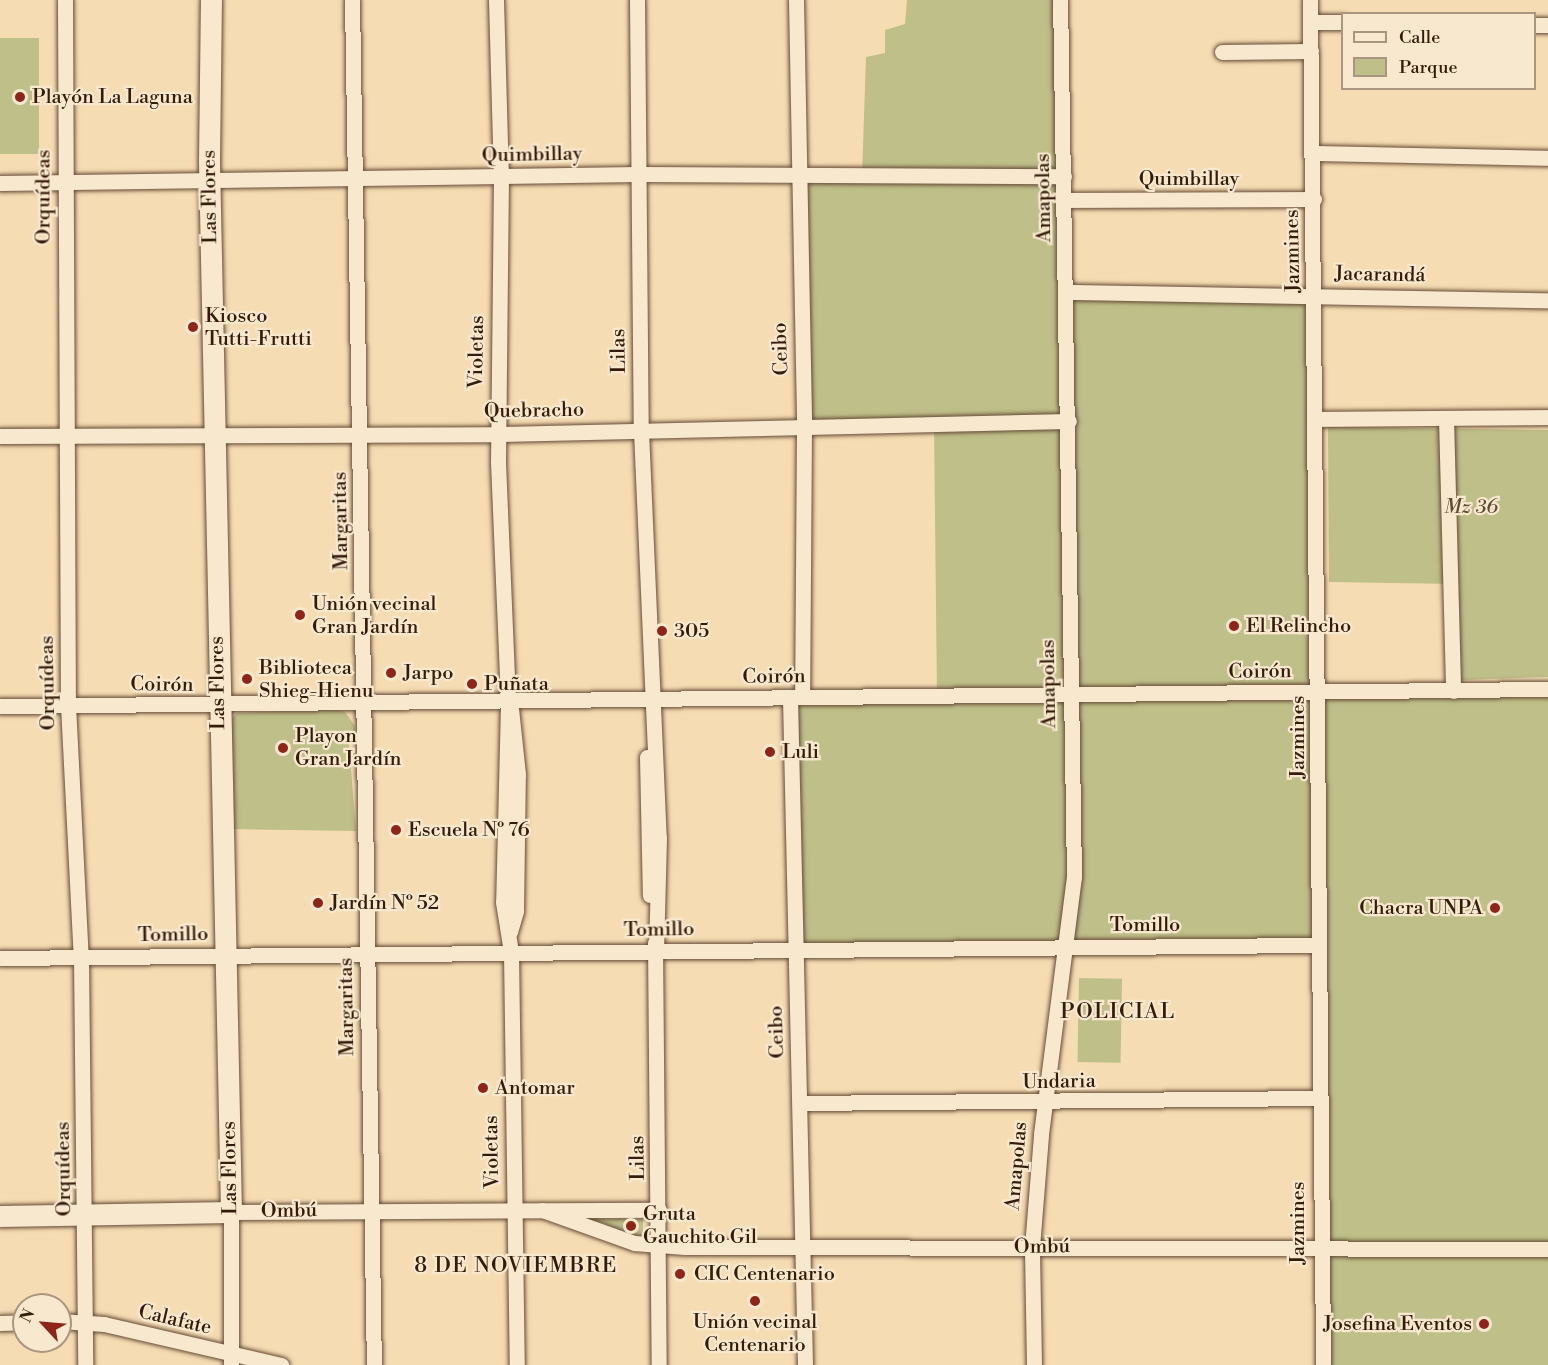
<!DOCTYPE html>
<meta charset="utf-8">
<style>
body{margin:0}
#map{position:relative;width:1548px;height:1365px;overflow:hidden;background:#f5dcb3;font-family:"Libre Bodoni",serif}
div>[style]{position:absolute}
.green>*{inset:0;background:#bfbf8a;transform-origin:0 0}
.roads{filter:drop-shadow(0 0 2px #654b35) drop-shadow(0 0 2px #654b35)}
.street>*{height:15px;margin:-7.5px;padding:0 7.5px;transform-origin:7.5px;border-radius:7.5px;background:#f8e8ce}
.secondary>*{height:21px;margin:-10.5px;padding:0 10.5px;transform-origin:10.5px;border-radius:10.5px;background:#f8e8ce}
.dots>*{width:16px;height:16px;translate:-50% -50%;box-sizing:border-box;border:3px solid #f8e8ce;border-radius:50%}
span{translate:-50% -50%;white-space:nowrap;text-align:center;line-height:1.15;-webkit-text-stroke:4.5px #f8e8ce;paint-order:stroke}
.poi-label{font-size:20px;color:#351b0b}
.left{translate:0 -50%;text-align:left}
.right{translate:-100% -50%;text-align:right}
.street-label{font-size:20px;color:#351b0b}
.park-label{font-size:20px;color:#5e4c31;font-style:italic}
.neighbourhood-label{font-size:21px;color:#351b0b;letter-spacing:1.5px}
.legend{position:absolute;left:1341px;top:12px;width:195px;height:78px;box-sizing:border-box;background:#f8e8ce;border:2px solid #aa9680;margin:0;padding:8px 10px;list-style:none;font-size:18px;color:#351b0b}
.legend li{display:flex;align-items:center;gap:12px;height:30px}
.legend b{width:30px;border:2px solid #aa9680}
.north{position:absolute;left:12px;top:1293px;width:60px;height:60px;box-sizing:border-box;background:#f8e8ce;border:2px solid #aa9680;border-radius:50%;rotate:296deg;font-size:16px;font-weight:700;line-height:24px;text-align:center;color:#351b0b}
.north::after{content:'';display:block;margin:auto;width:21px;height:27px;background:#8f2418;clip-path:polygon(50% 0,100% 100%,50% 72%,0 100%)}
</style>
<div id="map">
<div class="green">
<i style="clip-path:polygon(907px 0,1060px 0,1067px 292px,1315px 295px,1319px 693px,1548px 689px,1548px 1365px,1323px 1365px,1317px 945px,796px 949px,790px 698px,937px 696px,934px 425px,804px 429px,796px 176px,862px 176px,866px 57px,885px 53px,885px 30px,905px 24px)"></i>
<i style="left:39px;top:38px;width:116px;height:39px;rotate:90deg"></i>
<i style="clip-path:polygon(1328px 427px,1548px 430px,1548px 677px,1460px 680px,1458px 584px,1329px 582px)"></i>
<i style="clip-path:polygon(335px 709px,345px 712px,355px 726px,355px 740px,349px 744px,356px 831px,230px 829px,232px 718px,237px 713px)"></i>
<i style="left:1079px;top:978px;width:43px;height:84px;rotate:1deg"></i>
<i style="clip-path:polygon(594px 1219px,643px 1219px,643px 1237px,632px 1236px)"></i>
</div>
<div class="roads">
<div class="street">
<i style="left:65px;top:0;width:705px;rotate:89.76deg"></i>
<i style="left:68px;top:705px;width:253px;rotate:87.1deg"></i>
<i style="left:81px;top:958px;width:407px;rotate:89.4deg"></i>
<i style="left:352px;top:0;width:1365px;rotate:89.08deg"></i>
<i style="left:496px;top:0;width:177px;rotate:88.4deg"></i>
<i style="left:501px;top:177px;width:285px;rotate:90.6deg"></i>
<i style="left:498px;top:462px;width:242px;rotate:87.6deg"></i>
<i style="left:508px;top:704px;width:198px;rotate:91.4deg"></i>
<i style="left:503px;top:902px;width:51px;rotate:80.9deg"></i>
<i style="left:511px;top:952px;width:413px;rotate:89.2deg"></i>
<i style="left:637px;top:0;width:431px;rotate:89.5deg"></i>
<i style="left:641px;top:431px;width:407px;rotate:87.5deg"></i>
<i style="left:659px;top:838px;width:113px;rotate:91.5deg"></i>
<i style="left:796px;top:0;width:429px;rotate:88.9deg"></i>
<i style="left:804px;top:429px;width:268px;rotate:90.4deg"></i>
<i style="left:1310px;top:0;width:1365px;rotate:89.45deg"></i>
<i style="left:1311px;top:22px;width:31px"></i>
<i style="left:1534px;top:25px;width:14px"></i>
<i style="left:1222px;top:52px;width:89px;rotate:-0.6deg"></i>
<i style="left:1312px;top:153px;width:236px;rotate:1.2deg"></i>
<i style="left:0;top:183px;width:638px;rotate:-0.81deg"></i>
<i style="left:638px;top:174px;width:426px;rotate:0.3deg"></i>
<i style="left:1065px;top:200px;width:249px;rotate:-0.2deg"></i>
<i style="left:1067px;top:292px;width:481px;rotate:1deg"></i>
<i style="left:1446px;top:418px;width:273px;rotate:88.5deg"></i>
<i style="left:1315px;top:419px;width:233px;rotate:-0.5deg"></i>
<i style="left:0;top:436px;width:497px;rotate:-0.2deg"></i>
<i style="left:497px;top:434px;width:572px;rotate:-1.3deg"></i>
<i style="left:790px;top:698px;width:667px;rotate:88.71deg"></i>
<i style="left:0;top:706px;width:1548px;rotate:-0.63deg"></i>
<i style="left:647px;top:757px;width:138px;rotate:88.8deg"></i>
<i style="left:510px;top:932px;width:22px;rotate:-74deg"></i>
<i style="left:516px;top:911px;width:137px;rotate:-89.2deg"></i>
<i style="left:518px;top:774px;width:65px;rotate:-96.1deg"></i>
<i style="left:655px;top:943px;width:422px;rotate:89.5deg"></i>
<i style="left:0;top:958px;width:1318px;rotate:-0.57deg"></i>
<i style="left:800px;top:1103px;width:518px;rotate:-0.55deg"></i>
<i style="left:542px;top:1210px;width:98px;rotate:19.7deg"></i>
<i style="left:634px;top:1243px;width:51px;rotate:4.5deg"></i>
<i style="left:685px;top:1247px;width:863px;rotate:0.13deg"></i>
<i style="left:60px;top:1321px;width:44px;rotate:3.9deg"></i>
<i style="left:104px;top:1324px;width:182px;rotate:13deg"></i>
<i style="left:0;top:1323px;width:24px;rotate:-2deg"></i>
<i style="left:231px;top:1365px;width:153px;rotate:-90deg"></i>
<i style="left:231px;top:1212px;width:428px;rotate:-0.3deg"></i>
<i style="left:1034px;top:1365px;width:118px;rotate:-91deg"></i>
<i style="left:1032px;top:1247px;width:113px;rotate:-85.4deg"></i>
<i style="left:1041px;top:1134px;width:259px;rotate:-82.7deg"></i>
<i style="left:1074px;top:877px;width:877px;rotate:-90.91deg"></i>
</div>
<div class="secondary">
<i style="left:0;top:1216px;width:231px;rotate:-1deg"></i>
<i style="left:231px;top:1212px;width:1052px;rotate:-91.2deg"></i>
<i style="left:209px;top:160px;width:160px;rotate:-89.3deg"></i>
</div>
</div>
<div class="dots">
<i style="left:20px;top:97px;background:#8f2418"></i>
<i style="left:193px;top:327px;background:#8f2418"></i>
<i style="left:300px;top:615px;background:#8f2418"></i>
<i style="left:1234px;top:626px;background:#8f2418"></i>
<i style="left:662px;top:631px;background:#8f2418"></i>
<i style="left:391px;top:673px;background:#8f2418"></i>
<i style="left:247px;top:679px;background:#8f2418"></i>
<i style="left:472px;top:684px;background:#8f2418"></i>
<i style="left:283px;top:748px;background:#8f2418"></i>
<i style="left:770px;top:752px;background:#8f2418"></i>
<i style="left:396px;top:830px;background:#8f2418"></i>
<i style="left:318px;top:903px;background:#8f2418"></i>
<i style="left:1495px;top:908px;background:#8f2418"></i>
<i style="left:483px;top:1088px;background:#8f2418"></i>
<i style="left:631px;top:1226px;background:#8f2418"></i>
<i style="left:680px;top:1274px;background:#8f2418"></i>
<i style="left:755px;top:1301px;background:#8f2418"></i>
<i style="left:1484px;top:1324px;background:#8f2418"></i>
</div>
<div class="poi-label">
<span class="left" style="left:32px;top:97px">Playón La Laguna</span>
<span class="left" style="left:205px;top:328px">Kiosco<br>Tutti-Frutti</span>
<span class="left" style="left:312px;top:616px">Unión vecinal<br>Gran Jardín</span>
<span class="left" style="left:1246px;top:626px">El Relincho</span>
<span class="left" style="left:674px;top:631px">305</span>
<span class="left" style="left:259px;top:680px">Biblioteca<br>Shieg-Hienu</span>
<span class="left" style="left:403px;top:673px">Jarpo</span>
<span class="left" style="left:484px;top:684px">Puñata</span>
<span class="left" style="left:295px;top:748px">Playon<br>Gran Jardín</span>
<span class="left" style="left:782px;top:752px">Luli</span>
<span class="left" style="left:408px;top:830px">Escuela Nº 76</span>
<span class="left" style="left:330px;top:903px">Jardín Nº 52</span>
<span class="right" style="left:1483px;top:908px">Chacra UNPA</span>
<span class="left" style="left:495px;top:1088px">Antomar</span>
<span class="left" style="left:643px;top:1226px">Gruta<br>Gauchito Gil</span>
<span class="left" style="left:694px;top:1274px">CIC Centenario</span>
<span style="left:755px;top:1334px">Unión vecinal<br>Centenario</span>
<span class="right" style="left:1472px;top:1324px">Josefina Eventos</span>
</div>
<div class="street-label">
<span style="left:532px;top:155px;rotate:-1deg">Quimbillay</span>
<span style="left:1189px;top:179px">Quimbillay</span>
<span style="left:44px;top:197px;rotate:-90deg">Orquídeas</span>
<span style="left:210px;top:197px;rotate:-91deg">Las Flores</span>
<span style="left:1044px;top:198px;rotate:-91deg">Amapolas</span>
<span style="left:1293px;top:251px;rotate:-91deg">Jazmines</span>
<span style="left:1380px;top:275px;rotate:1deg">Jacarandá</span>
<span style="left:781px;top:349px;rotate:-92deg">Ceibo</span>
<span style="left:619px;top:351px;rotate:-91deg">Lilas</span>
<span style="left:477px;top:352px;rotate:-89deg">Violetas</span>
<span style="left:534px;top:411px;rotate:-1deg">Quebracho</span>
<span style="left:341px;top:521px;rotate:-91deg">Margaritas</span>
<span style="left:1260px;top:672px;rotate:-1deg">Coirón</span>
<span style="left:774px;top:677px;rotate:-1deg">Coirón</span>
<span style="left:48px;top:683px;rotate:-91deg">Orquídeas</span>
<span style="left:218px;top:683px;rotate:-91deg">Las Flores</span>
<span style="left:1049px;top:684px;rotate:-91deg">Amapolas</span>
<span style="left:162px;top:685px;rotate:1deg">Coirón</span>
<span style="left:1298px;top:737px;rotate:-90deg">Jazmines</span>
<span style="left:1145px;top:925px">Tomillo</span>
<span style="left:659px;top:930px;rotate:-1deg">Tomillo</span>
<span style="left:173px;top:935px;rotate:-1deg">Tomillo</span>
<span style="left:347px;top:1007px;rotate:-91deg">Margaritas</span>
<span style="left:777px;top:1032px;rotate:-92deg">Ceibo</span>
<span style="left:1059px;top:1082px;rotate:-1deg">Undaria</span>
<span style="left:492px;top:1152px;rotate:-91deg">Violetas</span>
<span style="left:638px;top:1158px;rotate:-91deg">Lilas</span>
<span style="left:1017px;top:1166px;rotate:-85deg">Amapolas</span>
<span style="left:230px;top:1168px;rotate:-91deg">Las Flores</span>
<span style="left:64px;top:1169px;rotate:-91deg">Orquídeas</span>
<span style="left:289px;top:1211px;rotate:-1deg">Ombú</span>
<span style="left:1298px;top:1223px;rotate:-90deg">Jazmines</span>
<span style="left:1042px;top:1247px;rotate:-1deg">Ombú</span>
<span style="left:175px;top:1320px;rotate:13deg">Calafate</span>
</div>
<div class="park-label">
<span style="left:1471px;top:507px">Mz 36</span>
</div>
<div class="neighbourhood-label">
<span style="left:1118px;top:1012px">POLICIAL</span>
<span style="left:516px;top:1266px">8 DE NOVIEMBRE</span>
</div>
<ul class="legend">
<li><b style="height:8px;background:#f8e8ce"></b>Calle</li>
<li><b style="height:16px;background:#bfbf8a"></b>Parque</li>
</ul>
<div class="north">N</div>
</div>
